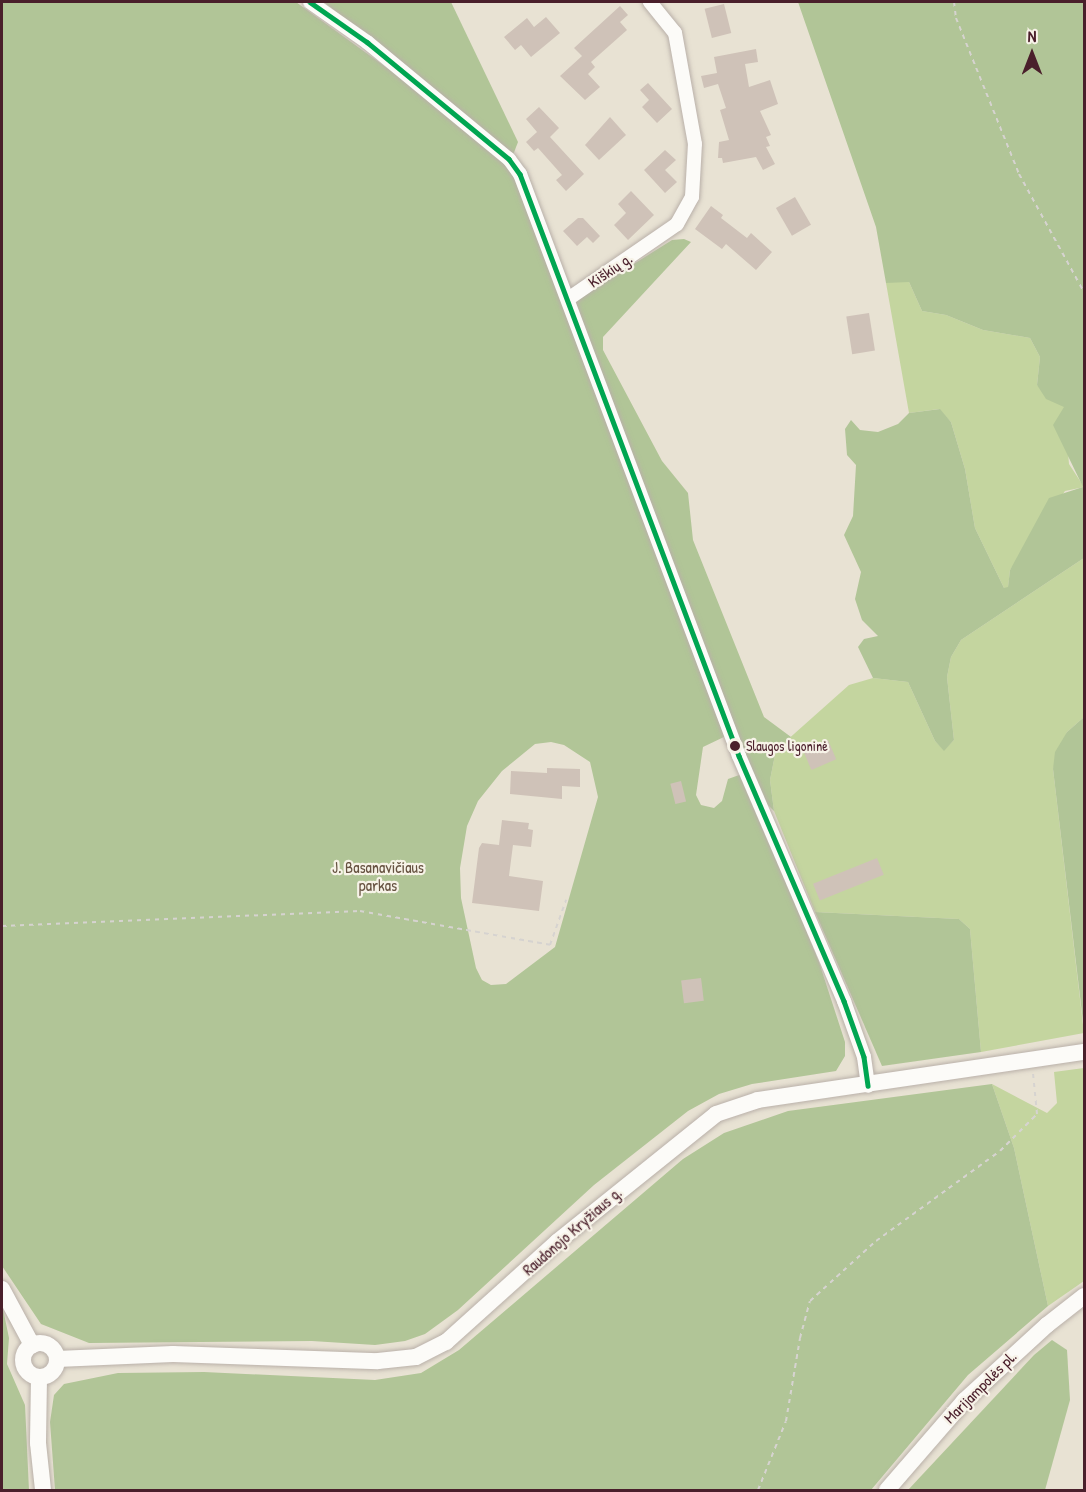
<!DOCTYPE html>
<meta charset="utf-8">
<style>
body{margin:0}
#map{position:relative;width:1086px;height:1492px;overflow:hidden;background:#e8e2d3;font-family:"Patrick Hand",sans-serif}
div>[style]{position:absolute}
.green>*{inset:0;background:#c4d59f}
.forest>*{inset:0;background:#b1c597}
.building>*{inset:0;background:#cfc2b8;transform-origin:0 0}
.path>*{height:2px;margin-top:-1px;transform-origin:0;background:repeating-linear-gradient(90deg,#d6d3d0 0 4.5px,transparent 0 9px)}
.roads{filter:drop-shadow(0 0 2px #b9b0a9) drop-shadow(0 0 2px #b9b0a9)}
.minor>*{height:14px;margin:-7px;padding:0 7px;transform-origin:7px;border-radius:7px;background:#fcfbf8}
.major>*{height:16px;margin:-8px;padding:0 8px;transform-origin:8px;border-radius:8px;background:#fcfbf8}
.major>.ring{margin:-8px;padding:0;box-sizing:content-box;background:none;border:16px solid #fcfbf8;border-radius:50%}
.bus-1>*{height:4.5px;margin:-2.25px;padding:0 2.25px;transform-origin:2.25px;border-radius:2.25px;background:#00a651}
.dots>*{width:16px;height:16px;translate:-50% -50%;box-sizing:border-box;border:3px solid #f7f3e8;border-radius:50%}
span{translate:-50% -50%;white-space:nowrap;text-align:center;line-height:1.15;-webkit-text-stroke:4.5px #f7f3e8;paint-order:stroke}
.bus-label{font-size:14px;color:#4a1f2b}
.left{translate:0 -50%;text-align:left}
.street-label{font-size:16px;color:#4a1f2b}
.park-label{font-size:16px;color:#665241}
.frame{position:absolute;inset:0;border:3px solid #4a1f2b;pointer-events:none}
.north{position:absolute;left:1002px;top:24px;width:60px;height:60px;-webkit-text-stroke:4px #f7f3e8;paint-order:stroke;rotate:0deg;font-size:16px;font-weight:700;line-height:24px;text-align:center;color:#4a1f2b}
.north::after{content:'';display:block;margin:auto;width:21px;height:27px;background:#4a1f2b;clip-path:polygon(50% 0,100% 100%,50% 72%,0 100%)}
</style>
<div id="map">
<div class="green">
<i style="clip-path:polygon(899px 280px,909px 282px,922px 311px,946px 315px,983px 330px,1030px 338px,1040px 357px,1037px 385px,1064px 406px,1069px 464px,1084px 487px,1065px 491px,1010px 570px,1008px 588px,1004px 588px,975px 528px,965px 469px,951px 422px,939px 409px,909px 413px,886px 283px)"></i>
<i style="clip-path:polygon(1084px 558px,1084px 717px,1067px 732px,1053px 769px,1084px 1033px,981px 1052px,970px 929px,959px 919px,815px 912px,774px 811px,770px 780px,776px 750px,849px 685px,873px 678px,908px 682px,935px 741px,944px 750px,954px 740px,947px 677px,951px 657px,961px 640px)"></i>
<i style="clip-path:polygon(1084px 1068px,1084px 1281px,1048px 1306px,1014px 1148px,992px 1084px,1047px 1113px,1057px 1103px,1054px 1072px)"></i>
</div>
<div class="forest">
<i style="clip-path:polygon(evenodd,2px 2px,296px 2px,405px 81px,505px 163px,515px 180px,726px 736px,703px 747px,696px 795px,701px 805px,714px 808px,722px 801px,728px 779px,742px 774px,819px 962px,845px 1042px,845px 1056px,836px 1071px,752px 1084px,719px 1094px,688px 1111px,594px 1185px,458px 1310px,425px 1334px,405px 1341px,375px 1345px,312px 1341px,89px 1343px,41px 1324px,2px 1266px,2px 2px,551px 742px,564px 745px,590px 762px,598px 797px,555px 947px,506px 984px,491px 985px,482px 980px,476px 968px,461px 898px,460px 868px,467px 826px,478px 801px,502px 771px,535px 744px,551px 742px)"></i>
<i style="clip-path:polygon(324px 2px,451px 2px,518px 142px,513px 155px)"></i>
<i style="clip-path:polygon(798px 2px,1084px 2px,1084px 558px,961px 640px,951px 657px,947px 677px,954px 740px,944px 751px,935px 741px,908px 682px,873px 678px,858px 647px,864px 639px,878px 636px,862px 620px,855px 599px,861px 572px,844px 535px,853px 516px,856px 465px,847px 455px,845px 429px,851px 420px,860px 430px,878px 432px,898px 424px,909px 413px,940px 409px,951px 422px,965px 469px,975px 528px,1004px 588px,1008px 587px,1010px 570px,1049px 498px,1083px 487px,1053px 425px,1064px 407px,1046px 399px,1037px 385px,1040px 357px,1030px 338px,983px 330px,946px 315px,922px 311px,909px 282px,886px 283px,876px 227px)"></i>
<i style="clip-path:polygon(684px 239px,691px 242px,603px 337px,603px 350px,662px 461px,688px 493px,693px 540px,764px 717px,791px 737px,776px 750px,770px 780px,774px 811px,763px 800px,573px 302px,672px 240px)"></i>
<i style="clip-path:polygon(1084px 717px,1084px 1030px,1053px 769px,1055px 752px,1067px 732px)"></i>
<i style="clip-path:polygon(815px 912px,959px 919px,970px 929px,981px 1052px,882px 1066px)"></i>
<i style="clip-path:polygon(992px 1084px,1014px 1148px,1048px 1306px,968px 1375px,871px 1490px,55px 1490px,50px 1422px,54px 1395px,64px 1384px,118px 1373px,204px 1372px,375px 1380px,421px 1373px,459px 1350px,683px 1159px,724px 1133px,788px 1111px)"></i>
<i style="clip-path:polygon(2px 1304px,9px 1338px,7px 1364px,25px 1405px,29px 1490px,2px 1490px)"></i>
<i style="clip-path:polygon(1052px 1340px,1067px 1350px,1070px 1400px,1045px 1490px,908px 1490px,1034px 1355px)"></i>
</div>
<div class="building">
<i style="left:724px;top:4px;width:30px;height:20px;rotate:76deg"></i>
<i style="clip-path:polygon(620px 6px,628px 15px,620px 22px,627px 30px,591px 62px,595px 67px,588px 74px,600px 87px,585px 100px,560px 76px,582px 56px,574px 48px)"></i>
<i style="clip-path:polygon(546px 17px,560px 33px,531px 57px,521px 45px,515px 50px,504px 37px,527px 18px,534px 27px)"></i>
<i style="clip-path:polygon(756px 49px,758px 62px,745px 64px,749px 87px,770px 80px,778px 104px,760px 111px,771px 135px,766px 137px,770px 146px,766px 147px,775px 164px,763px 170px,756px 157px,723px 163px,722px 158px,718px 158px,719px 142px,729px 140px,720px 110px,726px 108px,718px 84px,704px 88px,701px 76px,717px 73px,714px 57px)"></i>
<i style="clip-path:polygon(648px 83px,672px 109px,657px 123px,642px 107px,649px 100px,640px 90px)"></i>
<i style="clip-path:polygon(539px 107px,559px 128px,550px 137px,584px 174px,566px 191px,556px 180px,562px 175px,538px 148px,534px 151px,526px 142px,537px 132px,526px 119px)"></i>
<i style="clip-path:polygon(610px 117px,626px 135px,599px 160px,585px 145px)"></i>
<i style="clip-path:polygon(665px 150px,676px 160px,665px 170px,677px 182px,665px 193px,644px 170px)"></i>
<i style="clip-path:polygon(631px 191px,654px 215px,628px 240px,614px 225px,626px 213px,618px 204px)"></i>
<i style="left:795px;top:197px;width:32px;height:22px;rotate:60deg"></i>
<i style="clip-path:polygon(711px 206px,723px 215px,721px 218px,747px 238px,751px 233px,772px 252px,756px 270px,726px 244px,722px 249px,695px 229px)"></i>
<i style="clip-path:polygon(578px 218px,583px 218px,600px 236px,593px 243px,587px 237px,577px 246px,563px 231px)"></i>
<i style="left:869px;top:313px;width:38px;height:23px;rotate:81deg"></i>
<i style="left:828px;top:740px;width:21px;height:27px;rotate:67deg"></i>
<i style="clip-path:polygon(547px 768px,580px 769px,580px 787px,562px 786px,562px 799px,510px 794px,511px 771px,547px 773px)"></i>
<i style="left:681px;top:781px;width:21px;height:11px;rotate:76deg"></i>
<i style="clip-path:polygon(502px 820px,529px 823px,528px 829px,533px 830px,531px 847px,513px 845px,509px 876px,543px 881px,539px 911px,472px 903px,479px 848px,482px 843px,499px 845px)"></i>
<i style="left:877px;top:858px;width:18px;height:69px;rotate:68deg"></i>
<i style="left:701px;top:978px;width:23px;height:20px;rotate:83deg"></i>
</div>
<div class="path">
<i style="left:954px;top:2px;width:16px;rotate:83deg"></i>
<i style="left:956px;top:18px;width:168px;rotate:68deg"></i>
<i style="left:1019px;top:174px;width:135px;rotate:61.2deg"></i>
<i style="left:2px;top:926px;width:358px;rotate:-2.4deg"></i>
<i style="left:360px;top:911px;width:193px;rotate:10.1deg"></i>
<i style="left:550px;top:945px;width:48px;rotate:-70.4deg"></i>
<i style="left:758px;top:1490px;width:74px;rotate:-67.9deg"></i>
<i style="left:786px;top:1421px;width:84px;rotate:-80.4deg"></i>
<i style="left:800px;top:1338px;width:38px;rotate:-75deg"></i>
<i style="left:810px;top:1301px;width:89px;rotate:-42.3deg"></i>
<i style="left:876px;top:1241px;width:153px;rotate:-36deg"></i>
<i style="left:1000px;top:1151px;width:52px;rotate:-45deg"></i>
<i style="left:1037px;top:1114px;width:41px;rotate:-95.6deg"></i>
</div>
<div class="roads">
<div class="minor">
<i style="left:310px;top:2px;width:70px;rotate:35.1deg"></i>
<i style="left:367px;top:42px;width:184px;rotate:39.5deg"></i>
<i style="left:509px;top:159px;width:19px;rotate:54deg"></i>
<i style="left:520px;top:174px;width:622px;rotate:69.38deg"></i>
<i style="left:739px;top:756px;width:267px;rotate:66.8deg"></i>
<i style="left:844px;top:1001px;width:59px;rotate:70.3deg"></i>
<i style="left:864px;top:1057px;width:29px;rotate:82deg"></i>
<i style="left:568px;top:299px;width:132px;rotate:-34.5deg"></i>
<i style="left:677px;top:224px;width:31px;rotate:-61deg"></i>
<i style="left:692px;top:197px;width:53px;rotate:-86.8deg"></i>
<i style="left:695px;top:144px;width:113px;rotate:-100.2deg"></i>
<i style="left:675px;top:33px;width:40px;rotate:-129deg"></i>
</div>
<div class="major">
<i style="left:2px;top:1289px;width:64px;rotate:61.8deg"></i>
<i class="ring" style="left:23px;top:1343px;width:18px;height:18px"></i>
<i style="left:57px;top:1359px;width:116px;rotate:-2.5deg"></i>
<i style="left:173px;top:1354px;width:205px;rotate:2deg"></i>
<i style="left:378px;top:1361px;width:38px;rotate:-6deg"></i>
<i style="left:416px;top:1357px;width:34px;rotate:-27deg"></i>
<i style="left:446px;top:1342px;width:149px;rotate:-42deg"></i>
<i style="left:557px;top:1242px;width:204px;rotate:-38.8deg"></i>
<i style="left:716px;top:1114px;width:44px;rotate:-18.4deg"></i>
<i style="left:758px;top:1100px;width:330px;rotate:-8.4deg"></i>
<i style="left:39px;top:1378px;width:65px;rotate:90.9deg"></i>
<i style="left:38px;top:1443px;width:47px;rotate:83.9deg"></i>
<i style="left:887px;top:1490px;width:118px;rotate:-49.1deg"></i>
<i style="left:964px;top:1401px;width:113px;rotate:-42.5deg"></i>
<i style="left:1047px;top:1325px;width:47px;rotate:-38.1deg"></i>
</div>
</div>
<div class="bus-1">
<i style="left:310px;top:2px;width:70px;rotate:35.1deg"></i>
<i style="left:367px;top:42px;width:184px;rotate:39.5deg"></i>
<i style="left:509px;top:159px;width:19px;rotate:54deg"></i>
<i style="left:520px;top:174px;width:622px;rotate:69.38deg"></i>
<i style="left:739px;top:756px;width:267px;rotate:66.8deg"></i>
<i style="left:844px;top:1001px;width:59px;rotate:70.3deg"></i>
<i style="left:864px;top:1057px;width:29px;rotate:82deg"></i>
</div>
<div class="dots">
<i style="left:735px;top:746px;background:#4a1f2b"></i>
</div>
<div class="bus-label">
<span class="left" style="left:746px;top:746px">Slaugos ligoninė</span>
</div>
<div class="street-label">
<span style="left:610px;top:270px;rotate:-34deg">Kiškių g.</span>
<span style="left:572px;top:1231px;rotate:-41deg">Raudonojo Kryžiaus g.</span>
<span style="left:980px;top:1387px;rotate:-45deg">Marijampolės pl.</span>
</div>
<div class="park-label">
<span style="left:378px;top:876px">J. Basanavičiaus<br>parkas</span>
</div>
<div class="frame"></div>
<div class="north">N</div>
</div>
